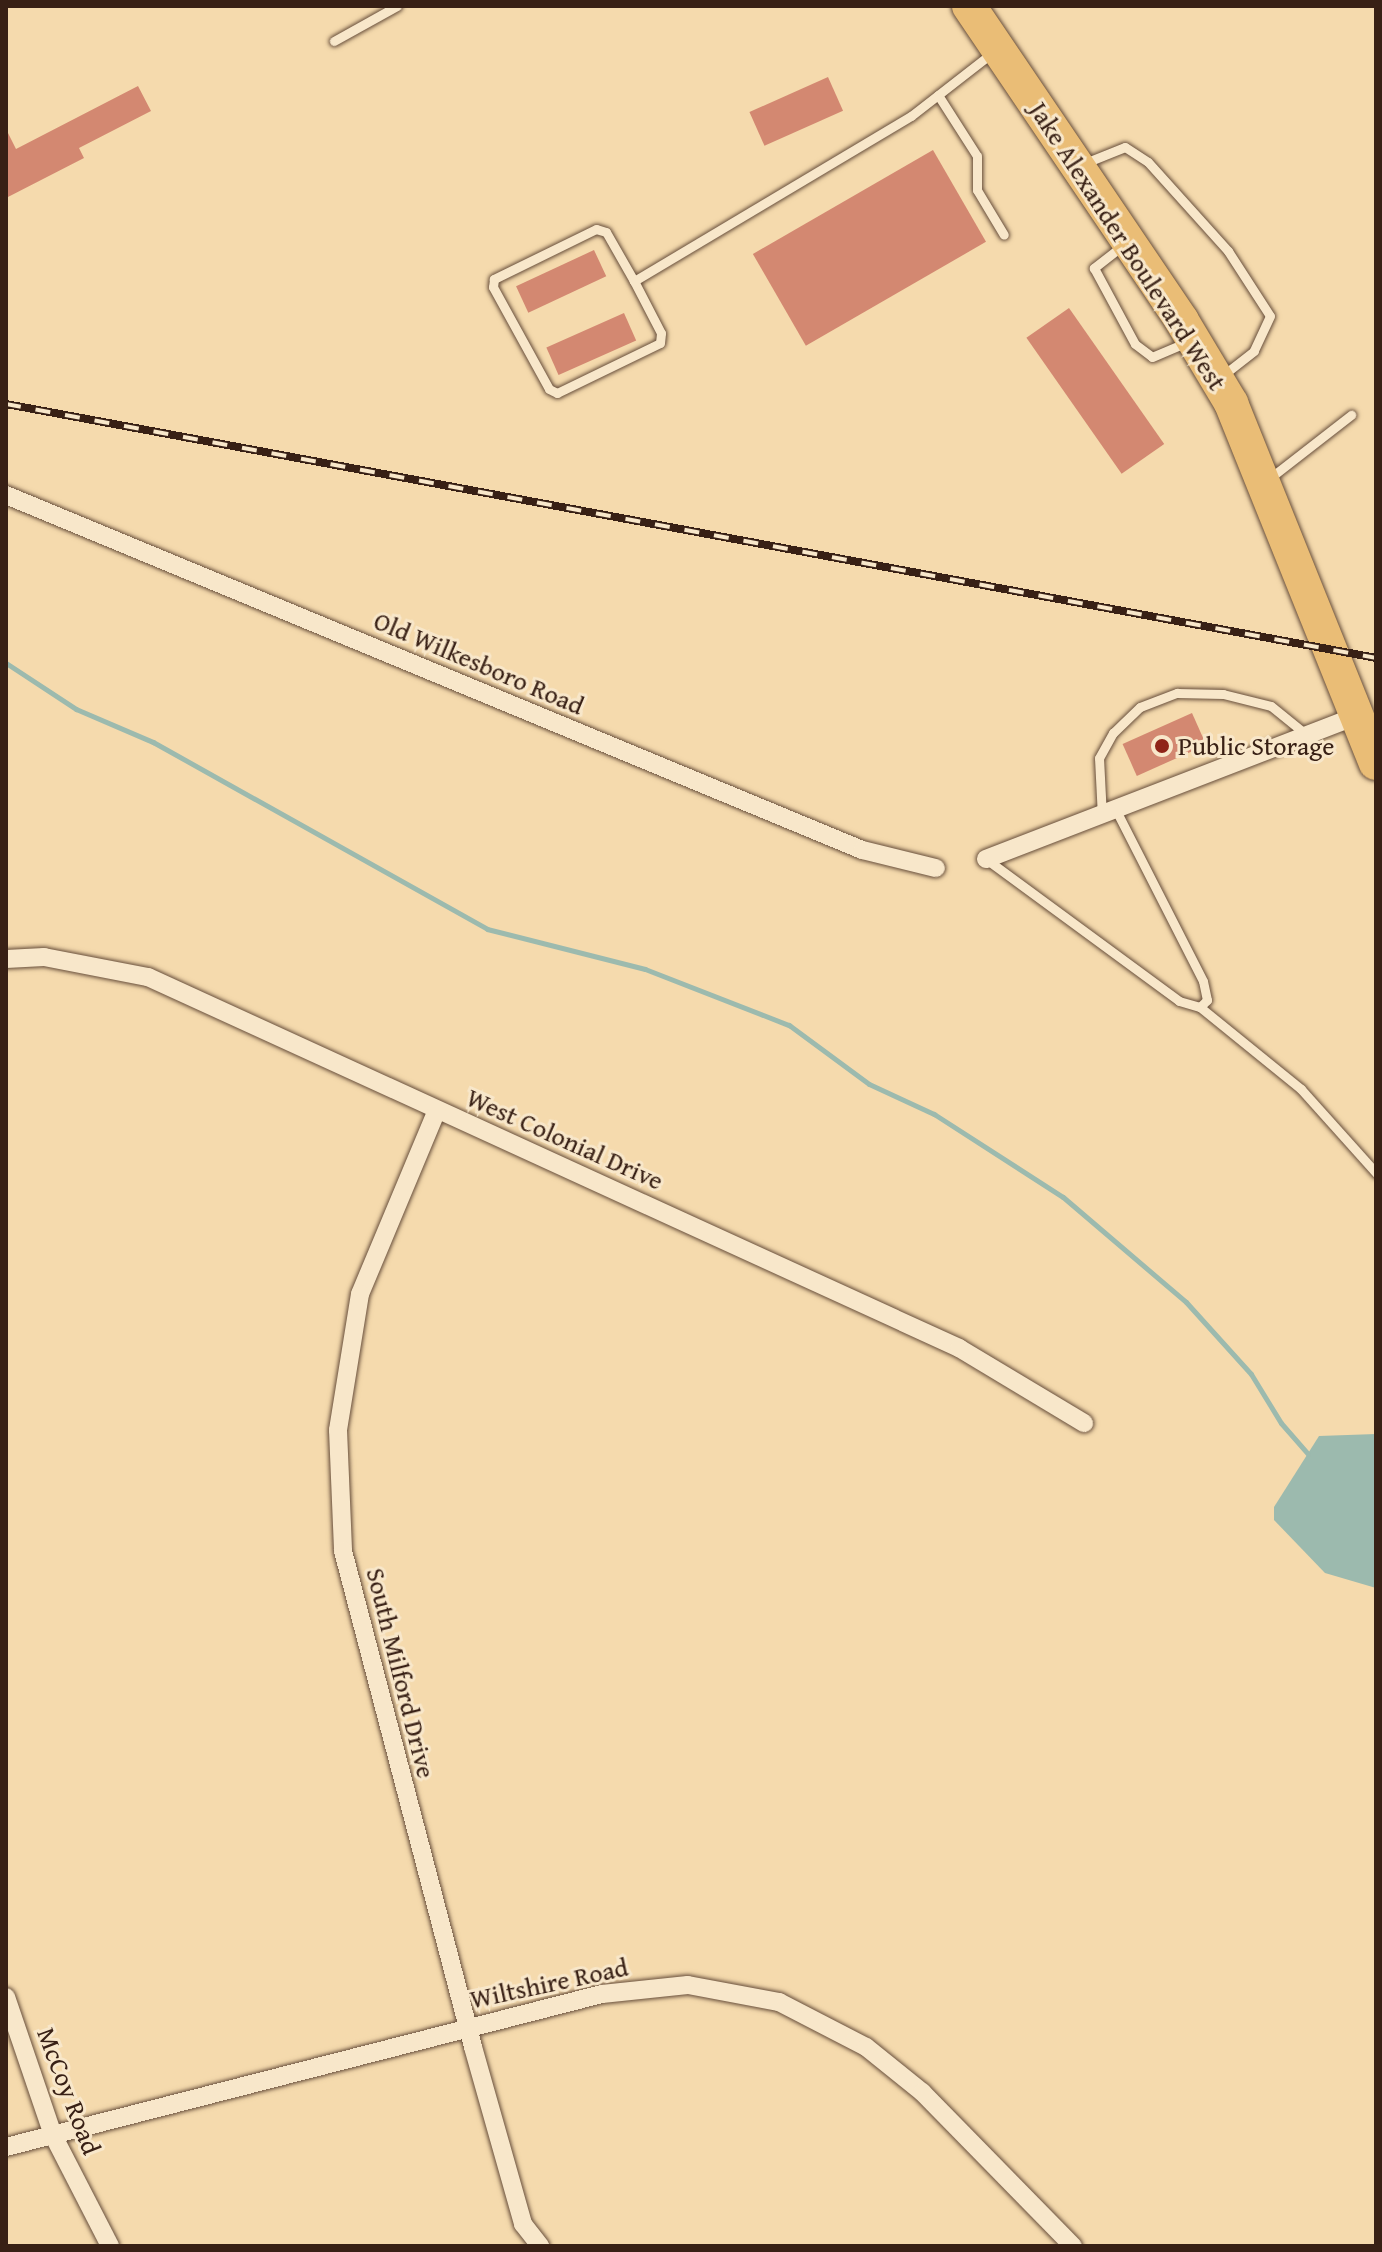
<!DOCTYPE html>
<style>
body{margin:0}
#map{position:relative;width:1382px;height:2252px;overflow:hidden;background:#f5daad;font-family:"Gentium Book Plus",serif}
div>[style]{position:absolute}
.water>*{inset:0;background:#9cbaae}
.stream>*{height:5px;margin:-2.5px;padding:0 2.5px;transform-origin:2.5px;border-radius:2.5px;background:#9cbaae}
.building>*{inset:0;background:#d38871;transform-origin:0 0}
.roads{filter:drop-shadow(0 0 2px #674e3b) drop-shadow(0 0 2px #674e3b)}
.lane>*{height:9px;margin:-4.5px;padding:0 4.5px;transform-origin:4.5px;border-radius:4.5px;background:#f8e7ca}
.street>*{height:18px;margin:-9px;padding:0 9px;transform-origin:9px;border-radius:9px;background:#f8e7ca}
.highway>*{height:34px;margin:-17px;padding:0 17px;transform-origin:17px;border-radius:17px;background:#eabd76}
.rail>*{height:8px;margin-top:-4px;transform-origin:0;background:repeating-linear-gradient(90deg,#f8e7ca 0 15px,#382015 0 30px);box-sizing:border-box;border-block:2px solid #382015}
.dots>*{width:22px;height:22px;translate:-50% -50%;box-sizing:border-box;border:4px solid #f8e7ca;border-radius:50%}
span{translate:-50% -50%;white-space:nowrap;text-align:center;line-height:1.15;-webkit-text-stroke:6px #f8e7ca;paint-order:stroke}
.street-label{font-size:26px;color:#382015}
.poi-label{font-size:26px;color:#382015}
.left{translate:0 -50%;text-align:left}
.frame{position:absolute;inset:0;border:8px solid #382015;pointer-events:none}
</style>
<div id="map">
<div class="water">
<i style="clip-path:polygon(1376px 1434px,1376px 1588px,1325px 1573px,1274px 1520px,1274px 1507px,1319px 1436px)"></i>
</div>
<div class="stream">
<i style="left:6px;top:663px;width:84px;rotate:33.3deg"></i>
<i style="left:76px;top:709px;width:84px;rotate:23.2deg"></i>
<i style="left:153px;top:742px;width:383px;rotate:29.2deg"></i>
<i style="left:487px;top:929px;width:163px;rotate:14.2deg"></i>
<i style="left:645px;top:969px;width:155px;rotate:21.3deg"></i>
<i style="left:789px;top:1025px;width:99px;rotate:36.4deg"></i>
<i style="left:869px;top:1084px;width:72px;rotate:24.8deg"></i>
<i style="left:934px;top:1114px;width:153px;rotate:32.8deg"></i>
<i style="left:1063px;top:1197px;width:162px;rotate:40.5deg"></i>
<i style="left:1186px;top:1302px;width:97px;rotate:47.9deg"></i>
<i style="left:1251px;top:1374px;width:57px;rotate:58.5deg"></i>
<i style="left:1281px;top:1423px;width:41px;rotate:48.9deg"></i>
</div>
<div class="building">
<i style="left:828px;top:77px;width:37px;height:86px;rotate:66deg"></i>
<i style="clip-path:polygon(138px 86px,151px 111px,79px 148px,84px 158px,6px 198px,6px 129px,16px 149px)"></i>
<i style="left:933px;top:150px;width:106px;height:208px;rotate:60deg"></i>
<i style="left:594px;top:250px;width:29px;height:86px;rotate:65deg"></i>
<i style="left:1069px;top:308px;width:166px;height:52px;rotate:55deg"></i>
<i style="left:624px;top:313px;width:30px;height:85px;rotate:66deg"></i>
<i style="left:1192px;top:713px;width:35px;height:76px;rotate:66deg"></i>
</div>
<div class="roads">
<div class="lane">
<i style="left:334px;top:41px;width:72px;rotate:-29.1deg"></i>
<i style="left:938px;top:95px;width:72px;rotate:57.4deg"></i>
<i style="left:977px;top:156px;width:34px;rotate:90deg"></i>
<i style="left:977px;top:190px;width:52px;rotate:59deg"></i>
<i style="left:1085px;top:163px;width:43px;rotate:-21.8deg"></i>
<i style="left:1125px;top:147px;width:27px;rotate:33deg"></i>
<i style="left:1148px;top:162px;width:120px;rotate:48deg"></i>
<i style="left:1228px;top:251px;width:77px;rotate:57.1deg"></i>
<i style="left:1270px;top:316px;width:38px;rotate:115deg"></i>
<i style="left:1254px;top:351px;width:39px;rotate:142deg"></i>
<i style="left:1122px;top:246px;width:36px;rotate:142deg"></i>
<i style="left:1094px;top:268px;width:86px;rotate:61.7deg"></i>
<i style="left:1135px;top:344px;width:21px;rotate:37deg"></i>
<i style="left:1152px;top:357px;width:38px;rotate:-23deg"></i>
<i style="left:634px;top:281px;width:56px;rotate:-119.7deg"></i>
<i style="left:606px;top:232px;width:10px;rotate:-163deg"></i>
<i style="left:596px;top:229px;width:114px;rotate:153.9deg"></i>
<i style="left:494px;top:279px;width:8px;rotate:97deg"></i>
<i style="left:493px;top:287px;width:116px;rotate:61.2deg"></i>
<i style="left:549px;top:389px;width:9px;rotate:27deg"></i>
<i style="left:557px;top:393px;width:114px;rotate:-25.9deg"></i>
<i style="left:660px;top:343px;width:10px;rotate:-84deg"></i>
<i style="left:661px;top:333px;width:59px;rotate:-117.4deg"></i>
<i style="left:634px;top:281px;width:322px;rotate:-30.8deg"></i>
<i style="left:911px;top:116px;width:103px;rotate:-37.9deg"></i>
<i style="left:1270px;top:478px;width:103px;rotate:-37.9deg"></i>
<i style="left:1102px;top:817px;width:59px;rotate:-92.9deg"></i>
<i style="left:1099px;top:758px;width:29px;rotate:-61deg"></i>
<i style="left:1113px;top:733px;width:37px;rotate:-44deg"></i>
<i style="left:1140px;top:707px;width:40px;rotate:-21deg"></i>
<i style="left:1177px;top:693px;width:46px;rotate:1.2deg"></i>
<i style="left:1223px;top:694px;width:49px;rotate:14deg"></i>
<i style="left:1271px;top:706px;width:48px;rotate:39deg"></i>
<i style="left:986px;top:859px;width:240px;rotate:36.3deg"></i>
<i style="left:1179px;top:1001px;width:22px;rotate:16deg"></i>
<i style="left:1200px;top:1007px;width:10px;rotate:-45deg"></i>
<i style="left:1207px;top:1000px;width:19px;rotate:-102deg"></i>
<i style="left:1203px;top:981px;width:190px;rotate:-117deg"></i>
<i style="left:1200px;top:1007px;width:130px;rotate:39.1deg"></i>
<i style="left:1301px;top:1089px;width:113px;rotate:48.2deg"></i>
</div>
<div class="street">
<i style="left:6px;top:495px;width:927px;rotate:22.52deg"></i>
<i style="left:862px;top:850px;width:76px;rotate:13.7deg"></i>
<i style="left:986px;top:859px;width:398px;rotate:-21.1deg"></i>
<i style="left:6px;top:959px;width:38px;rotate:-3deg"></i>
<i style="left:44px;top:957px;width:106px;rotate:10.9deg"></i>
<i style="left:148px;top:977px;width:892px;rotate:24.58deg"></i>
<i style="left:959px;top:1348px;width:146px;rotate:31deg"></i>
<i style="left:437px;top:1110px;width:199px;rotate:112.7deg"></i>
<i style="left:360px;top:1294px;width:138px;rotate:99.2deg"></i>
<i style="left:338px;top:1430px;width:121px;rotate:87.6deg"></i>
<i style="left:343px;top:1551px;width:513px;rotate:75.31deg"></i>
<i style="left:473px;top:2047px;width:184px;rotate:74.2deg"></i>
<i style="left:523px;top:2224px;width:28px;rotate:52deg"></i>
<i style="left:6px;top:1997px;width:146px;rotate:71.2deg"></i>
<i style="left:53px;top:2135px;width:125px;rotate:62.8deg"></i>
<i style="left:6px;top:2147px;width:615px;rotate:-14.4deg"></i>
<i style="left:602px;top:1994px;width:86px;rotate:-6deg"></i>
<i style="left:688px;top:1985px;width:93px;rotate:10.6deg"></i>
<i style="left:779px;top:2002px;width:98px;rotate:27.3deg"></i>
<i style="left:866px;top:2047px;width:72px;rotate:38.8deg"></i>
<i style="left:922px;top:2092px;width:216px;rotate:45.6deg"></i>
</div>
<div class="highway">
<i style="left:969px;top:6px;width:380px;rotate:55.9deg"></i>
<i style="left:1182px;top:321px;width:96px;rotate:59.1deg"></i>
<i style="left:1231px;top:403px;width:388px;rotate:68.1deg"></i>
</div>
</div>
<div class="rail">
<i style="left:6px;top:404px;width:1393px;rotate:10.5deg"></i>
</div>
<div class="dots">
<i style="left:1162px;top:746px;background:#8f2418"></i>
</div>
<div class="street-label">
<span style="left:1128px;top:246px;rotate:57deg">Jake Alexander Boulevard West</span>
<span style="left:479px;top:663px;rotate:23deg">Old Wilkesboro Road</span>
<span style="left:565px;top:1139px;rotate:24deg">West Colonial Drive</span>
<span style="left:401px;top:1673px;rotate:76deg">South Milford Drive</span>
<span style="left:549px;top:1983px;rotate:-12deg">Wiltshire Road</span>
<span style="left:69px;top:2091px;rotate:69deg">McCoy Road</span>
</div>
<div class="poi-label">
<span class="left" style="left:1178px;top:746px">Public Storage</span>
</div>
<div class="frame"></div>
</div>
